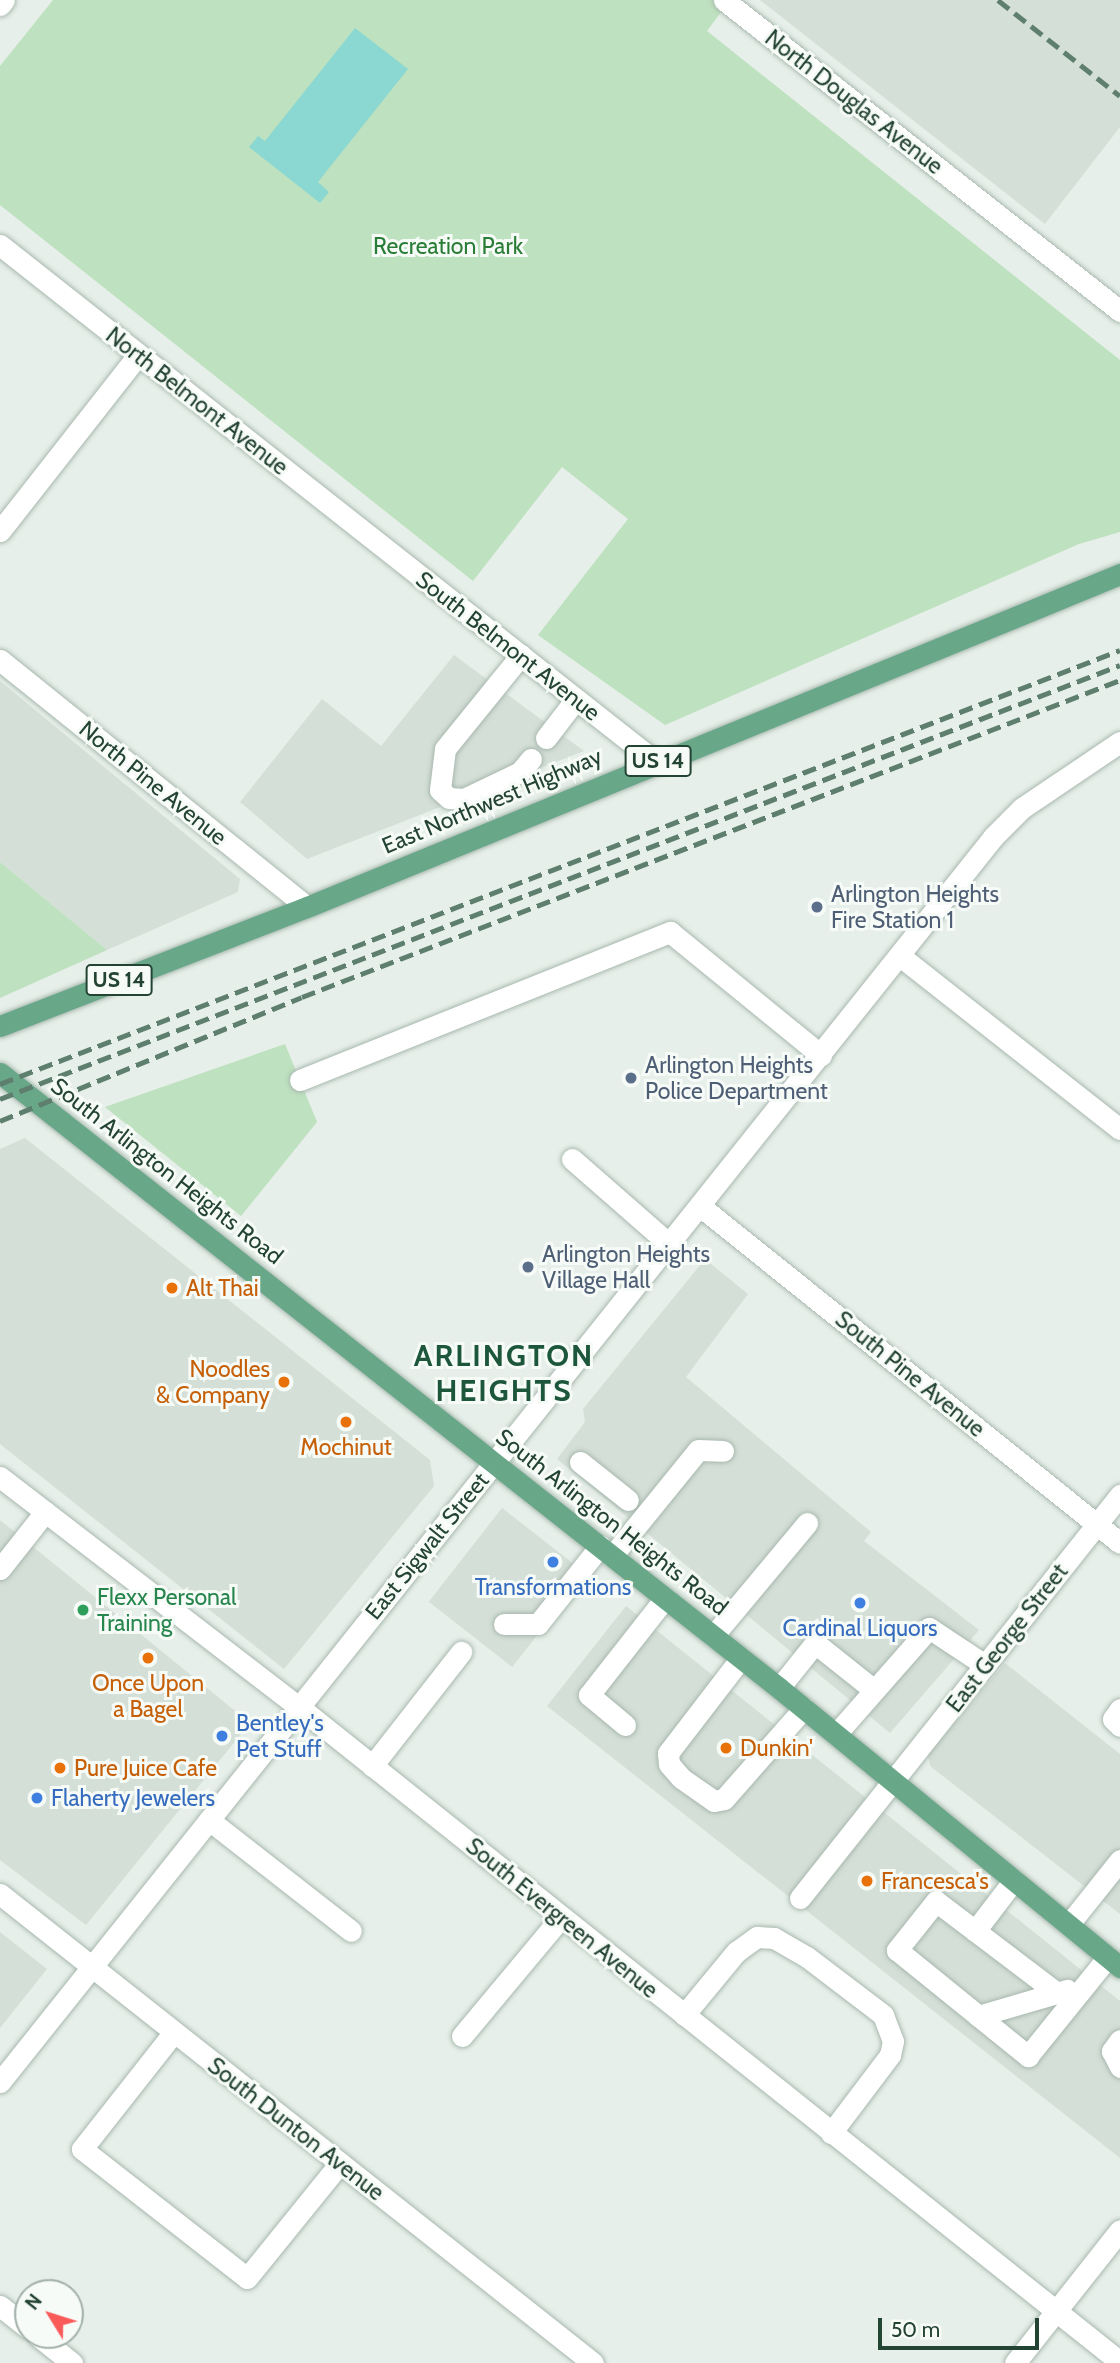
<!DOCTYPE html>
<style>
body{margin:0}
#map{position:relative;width:1120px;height:2363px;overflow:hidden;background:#e6efe9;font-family:Cabin,sans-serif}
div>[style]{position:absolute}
.built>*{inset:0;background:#d4dfd7;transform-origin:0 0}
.green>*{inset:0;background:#bee1bf}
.water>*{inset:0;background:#8bd7d1}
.roads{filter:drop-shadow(0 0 2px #a8b8af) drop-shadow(0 0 2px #a8b8af)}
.minor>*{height:21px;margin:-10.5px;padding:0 10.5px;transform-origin:10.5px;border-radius:10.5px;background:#fff}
.major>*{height:21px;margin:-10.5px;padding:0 10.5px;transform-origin:10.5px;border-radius:10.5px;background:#68a788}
.rail>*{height:5px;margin-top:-2.5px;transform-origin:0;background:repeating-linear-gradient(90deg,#5e7e6e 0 14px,transparent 0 21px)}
.dots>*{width:19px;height:19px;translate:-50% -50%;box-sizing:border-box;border:4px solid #f7fbf8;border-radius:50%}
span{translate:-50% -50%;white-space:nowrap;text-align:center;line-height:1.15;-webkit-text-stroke:6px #f7fbf8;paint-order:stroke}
.shield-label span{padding:2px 5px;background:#f7fbf8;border:2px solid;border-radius:5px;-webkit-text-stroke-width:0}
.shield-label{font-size:21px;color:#234333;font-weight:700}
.street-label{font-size:23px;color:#234333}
.park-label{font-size:23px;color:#2a7d37}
.service-label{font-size:23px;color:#4e5e75}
.left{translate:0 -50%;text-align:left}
.food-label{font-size:23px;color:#c56008}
.right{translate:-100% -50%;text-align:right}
.shop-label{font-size:23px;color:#366cbe}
.leisure-label{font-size:23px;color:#27864d}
.district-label{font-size:30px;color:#1d573b;font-weight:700;letter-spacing:2px}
.north{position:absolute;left:14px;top:2279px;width:70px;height:70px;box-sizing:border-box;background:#f7fbf8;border:2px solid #a2b1a9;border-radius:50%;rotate:308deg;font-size:19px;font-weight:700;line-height:28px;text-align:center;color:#234333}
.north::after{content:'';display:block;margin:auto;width:24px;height:32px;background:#fa5b59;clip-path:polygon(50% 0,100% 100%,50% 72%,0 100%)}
.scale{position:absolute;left:878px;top:2318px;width:161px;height:32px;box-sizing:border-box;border:4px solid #234333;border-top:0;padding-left:9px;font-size:21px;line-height:24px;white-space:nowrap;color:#234333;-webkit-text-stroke:5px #f7fbf8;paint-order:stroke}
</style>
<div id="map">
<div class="built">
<i style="clip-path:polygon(760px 0,1120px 0,1120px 127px,1045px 224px)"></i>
<i style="clip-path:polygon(454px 655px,584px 751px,307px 859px,240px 802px,322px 699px,381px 746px)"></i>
<i style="clip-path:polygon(0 681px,240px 879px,238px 892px,107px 950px,0 862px)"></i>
<i style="clip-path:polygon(25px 1138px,430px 1460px,434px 1486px,284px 1669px,0 1444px,0 1149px)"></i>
<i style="clip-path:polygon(705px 1259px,748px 1294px,686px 1377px,871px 1532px,864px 1541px,979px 1630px,890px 1733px,557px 1459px,585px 1422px,583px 1409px)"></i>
<i style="left:502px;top:1508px;width:106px;height:119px;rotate:38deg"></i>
<i style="clip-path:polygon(0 1520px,250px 1723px,86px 1925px,0 1860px)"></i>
<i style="clip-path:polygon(626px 1606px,1120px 2001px,1120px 2158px,547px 1706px)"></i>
<i style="clip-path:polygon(1005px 1663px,1120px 1754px,1120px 1914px,930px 1766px,928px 1755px)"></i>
<i style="clip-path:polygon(0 1932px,47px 1969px,0 2028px)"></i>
</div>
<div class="green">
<i style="clip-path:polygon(53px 0,730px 0,707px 31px,1120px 360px,1120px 532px,1079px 544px,665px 725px,538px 635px,628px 519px,562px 467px,473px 581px,0 205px,0 66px)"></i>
<i style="clip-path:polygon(0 862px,107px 950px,0 998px)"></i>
<i style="clip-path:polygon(285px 1044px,317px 1122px,241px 1216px,105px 1107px)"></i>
</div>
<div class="water">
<i style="clip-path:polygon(355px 28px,408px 69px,318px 182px,329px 192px,320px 203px,249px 147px,258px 136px,265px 141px)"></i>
</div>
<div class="roads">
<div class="minor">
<i style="left:724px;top:0;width:504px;rotate:38.14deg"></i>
<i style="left:0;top:5px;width:6px;rotate:-51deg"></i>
<i style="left:0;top:245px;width:835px;rotate:38.24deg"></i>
<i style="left:0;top:531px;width:224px;rotate:-51.9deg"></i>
<i style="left:521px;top:655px;width:121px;rotate:129deg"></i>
<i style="left:445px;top:749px;width:41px;rotate:97deg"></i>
<i style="left:440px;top:790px;width:12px;rotate:42deg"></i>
<i style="left:449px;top:798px;width:15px;rotate:4deg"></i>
<i style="left:464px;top:799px;width:62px;rotate:-25.7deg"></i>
<i style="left:520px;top:772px;width:17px;rotate:-50deg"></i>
<i style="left:0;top:660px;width:394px;rotate:38.8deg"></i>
<i style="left:546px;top:738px;width:49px;rotate:-52.4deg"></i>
<i style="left:900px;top:956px;width:280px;rotate:38.2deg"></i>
<i style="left:300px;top:1080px;width:399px;rotate:-21.8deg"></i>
<i style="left:670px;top:932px;width:195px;rotate:39.2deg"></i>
<i style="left:572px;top:1159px;width:129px;rotate:41.2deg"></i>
<i style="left:700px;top:1206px;width:538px;rotate:38.74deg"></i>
<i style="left:580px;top:1462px;width:61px;rotate:38.4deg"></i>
<i style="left:0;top:1477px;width:377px;rotate:37.6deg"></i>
<i style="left:299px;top:1707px;width:1050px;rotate:38.58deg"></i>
<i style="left:612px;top:1556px;width:136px;rotate:-50.9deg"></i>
<i style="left:698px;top:1450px;width:25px;rotate:2deg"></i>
<i style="left:0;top:1569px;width:73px;rotate:-51.7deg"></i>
<i style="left:504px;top:1624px;width:34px"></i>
<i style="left:538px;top:1624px;width:100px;rotate:-51.5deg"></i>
<i style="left:713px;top:1636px;width:147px;rotate:-50.2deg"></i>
<i style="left:741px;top:1658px;width:120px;rotate:127.5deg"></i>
<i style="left:668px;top:1753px;width:11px;rotate:85deg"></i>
<i style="left:669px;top:1764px;width:18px;rotate:49deg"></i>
<i style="left:681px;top:1778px;width:40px;rotate:34.9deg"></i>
<i style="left:714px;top:1801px;width:10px;rotate:-11deg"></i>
<i style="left:724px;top:1799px;width:121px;rotate:-48.7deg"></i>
<i style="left:779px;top:1688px;width:58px;rotate:-51.3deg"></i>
<i style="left:815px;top:1643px;width:75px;rotate:38.5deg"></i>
<i style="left:1120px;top:1709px;width:12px;rotate:125deg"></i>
<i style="left:1113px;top:1719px;width:10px;rotate:45deg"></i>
<i style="left:625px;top:1725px;width:47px;rotate:-140.2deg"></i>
<i style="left:589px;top:1695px;width:123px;rotate:-51.9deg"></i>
<i style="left:836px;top:1734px;width:141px;rotate:-48.7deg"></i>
<i style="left:929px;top:1628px;width:67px;rotate:33.5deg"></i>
<i style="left:372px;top:1766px;width:145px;rotate:-52deg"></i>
<i style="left:209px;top:1820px;width:180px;rotate:38deg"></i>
<i style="left:0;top:1894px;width:756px;rotate:38.34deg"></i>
<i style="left:800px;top:1898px;width:515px;rotate:-51.55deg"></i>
<i style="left:1069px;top:1924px;width:82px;rotate:-51.4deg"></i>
<i style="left:975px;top:1931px;width:64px;rotate:-52.6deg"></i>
<i style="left:1057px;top:1993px;width:152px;rotate:-142.8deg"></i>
<i style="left:936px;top:1901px;width:63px;rotate:128.5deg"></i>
<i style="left:897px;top:1950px;width:169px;rotate:39deg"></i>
<i style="left:1028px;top:2056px;width:127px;rotate:-51.1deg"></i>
<i style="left:684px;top:2015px;width:82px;rotate:-50.5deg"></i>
<i style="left:736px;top:1952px;width:26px;rotate:-36deg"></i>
<i style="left:757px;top:1937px;width:17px;rotate:3deg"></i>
<i style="left:774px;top:1938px;width:38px;rotate:30deg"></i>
<i style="left:807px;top:1957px;width:96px;rotate:37.3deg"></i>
<i style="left:883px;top:2015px;width:28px;rotate:69deg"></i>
<i style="left:893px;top:2041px;width:14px;rotate:102deg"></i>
<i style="left:890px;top:2055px;width:98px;rotate:127.1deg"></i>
<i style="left:978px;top:2016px;width:93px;rotate:-16.3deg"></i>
<i style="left:174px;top:2032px;width:149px;rotate:128.2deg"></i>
<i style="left:82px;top:2149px;width:209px;rotate:38deg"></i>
<i style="left:247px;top:2278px;width:148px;rotate:-51deg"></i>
<i style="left:462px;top:2036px;width:155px;rotate:-50.2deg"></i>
<i style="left:1120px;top:2040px;width:14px;rotate:126deg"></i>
<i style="left:1112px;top:2051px;width:18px;rotate:63deg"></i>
<i style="left:0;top:2082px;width:1593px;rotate:-51.42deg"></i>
<i style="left:993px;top:837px;width:41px;rotate:-45deg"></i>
<i style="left:1022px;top:808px;width:118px;rotate:-34deg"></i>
<i style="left:0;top:2306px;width:36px;rotate:38deg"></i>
<i style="left:37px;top:2335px;width:45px;rotate:38.7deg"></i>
<i style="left:1015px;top:2363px;width:169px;rotate:-51.7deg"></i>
</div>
<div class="major">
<i style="left:0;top:1026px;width:329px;rotate:-21.2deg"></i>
<i style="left:307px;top:907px;width:879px;rotate:-22.27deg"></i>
<i style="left:0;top:1073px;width:993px;rotate:38.29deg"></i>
<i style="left:779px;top:1688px;width:441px;rotate:39.3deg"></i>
</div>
</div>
<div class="rail">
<i style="left:998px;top:0;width:155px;rotate:38.2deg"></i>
<i style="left:0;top:1084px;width:1201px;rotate:-21.18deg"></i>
<i style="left:0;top:1099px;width:1201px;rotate:-21.18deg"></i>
<i style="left:0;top:1121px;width:326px;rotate:-22.3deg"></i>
<i style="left:302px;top:997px;width:877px;rotate:-21.18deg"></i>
</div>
<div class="dots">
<i style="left:817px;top:907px;background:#5c6f8a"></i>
<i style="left:631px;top:1078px;background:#5c6f8a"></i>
<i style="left:528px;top:1267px;background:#5c6f8a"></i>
<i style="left:172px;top:1288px;background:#e8710a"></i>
<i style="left:284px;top:1382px;background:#e8710a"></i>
<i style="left:346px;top:1422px;background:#e8710a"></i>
<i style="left:553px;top:1562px;background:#3f7fe0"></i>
<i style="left:860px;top:1603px;background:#3f7fe0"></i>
<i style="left:83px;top:1610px;background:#2e9e5b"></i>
<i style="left:148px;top:1658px;background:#e8710a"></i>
<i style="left:222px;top:1736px;background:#3f7fe0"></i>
<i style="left:726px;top:1748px;background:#e8710a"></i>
<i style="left:60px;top:1768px;background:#e8710a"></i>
<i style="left:37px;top:1798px;background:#3f7fe0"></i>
<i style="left:867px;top:1881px;background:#e8710a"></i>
</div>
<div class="shield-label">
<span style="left:658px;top:761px">US 14</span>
<span style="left:119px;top:980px">US 14</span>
</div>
<div class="street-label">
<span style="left:854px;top:102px;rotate:38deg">North Douglas Avenue</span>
<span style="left:197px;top:401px;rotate:38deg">North Belmont Avenue</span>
<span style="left:508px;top:646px;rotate:38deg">South Belmont Avenue</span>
<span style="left:153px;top:783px;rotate:39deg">North Pine Avenue</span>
<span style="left:492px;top:801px;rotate:-23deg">East Northwest Highway</span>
<span style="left:167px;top:1171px;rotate:38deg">South Arlington Heights Road</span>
<span style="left:910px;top:1374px;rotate:39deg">South Pine Avenue</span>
<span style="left:612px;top:1522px;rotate:38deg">South Arlington Heights Road</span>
<span style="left:427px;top:1546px;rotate:-51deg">East Sigwalt Street</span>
<span style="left:1007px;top:1638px;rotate:-52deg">East George Street</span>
<span style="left:562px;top:1918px;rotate:39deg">South Evergreen Avenue</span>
<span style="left:296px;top:2129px;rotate:38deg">South Dunton Avenue</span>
</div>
<div class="park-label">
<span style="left:448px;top:246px">Recreation Park</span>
</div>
<div class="service-label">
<span class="left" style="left:831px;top:907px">Arlington Heights<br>Fire Station 1</span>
<span class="left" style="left:645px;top:1078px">Arlington Heights<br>Police Department</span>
<span class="left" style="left:542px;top:1267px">Arlington Heights<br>Village Hall</span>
</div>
<div class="food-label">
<span class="left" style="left:186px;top:1288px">Alt Thai</span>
<span class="right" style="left:270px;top:1382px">Noodles<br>&amp; Company</span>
<span style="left:346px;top:1447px">Mochinut</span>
<span style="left:148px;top:1696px">Once Upon<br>a Bagel</span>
<span class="left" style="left:740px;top:1748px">Dunkin'</span>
<span class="left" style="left:74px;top:1768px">Pure Juice Cafe</span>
<span class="left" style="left:881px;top:1881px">Francesca's</span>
</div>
<div class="shop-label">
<span style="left:553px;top:1587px">Transformations</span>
<span style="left:860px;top:1628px">Cardinal Liquors</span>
<span class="left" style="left:236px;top:1736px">Bentley's<br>Pet Stuff</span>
<span class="left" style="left:51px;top:1798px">Flaherty Jewelers</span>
</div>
<div class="leisure-label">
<span class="left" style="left:97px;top:1610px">Flexx Personal<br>Training</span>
</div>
<div class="district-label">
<span style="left:504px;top:1373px">ARLINGTON<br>HEIGHTS</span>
</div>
<div class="north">N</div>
<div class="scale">50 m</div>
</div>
